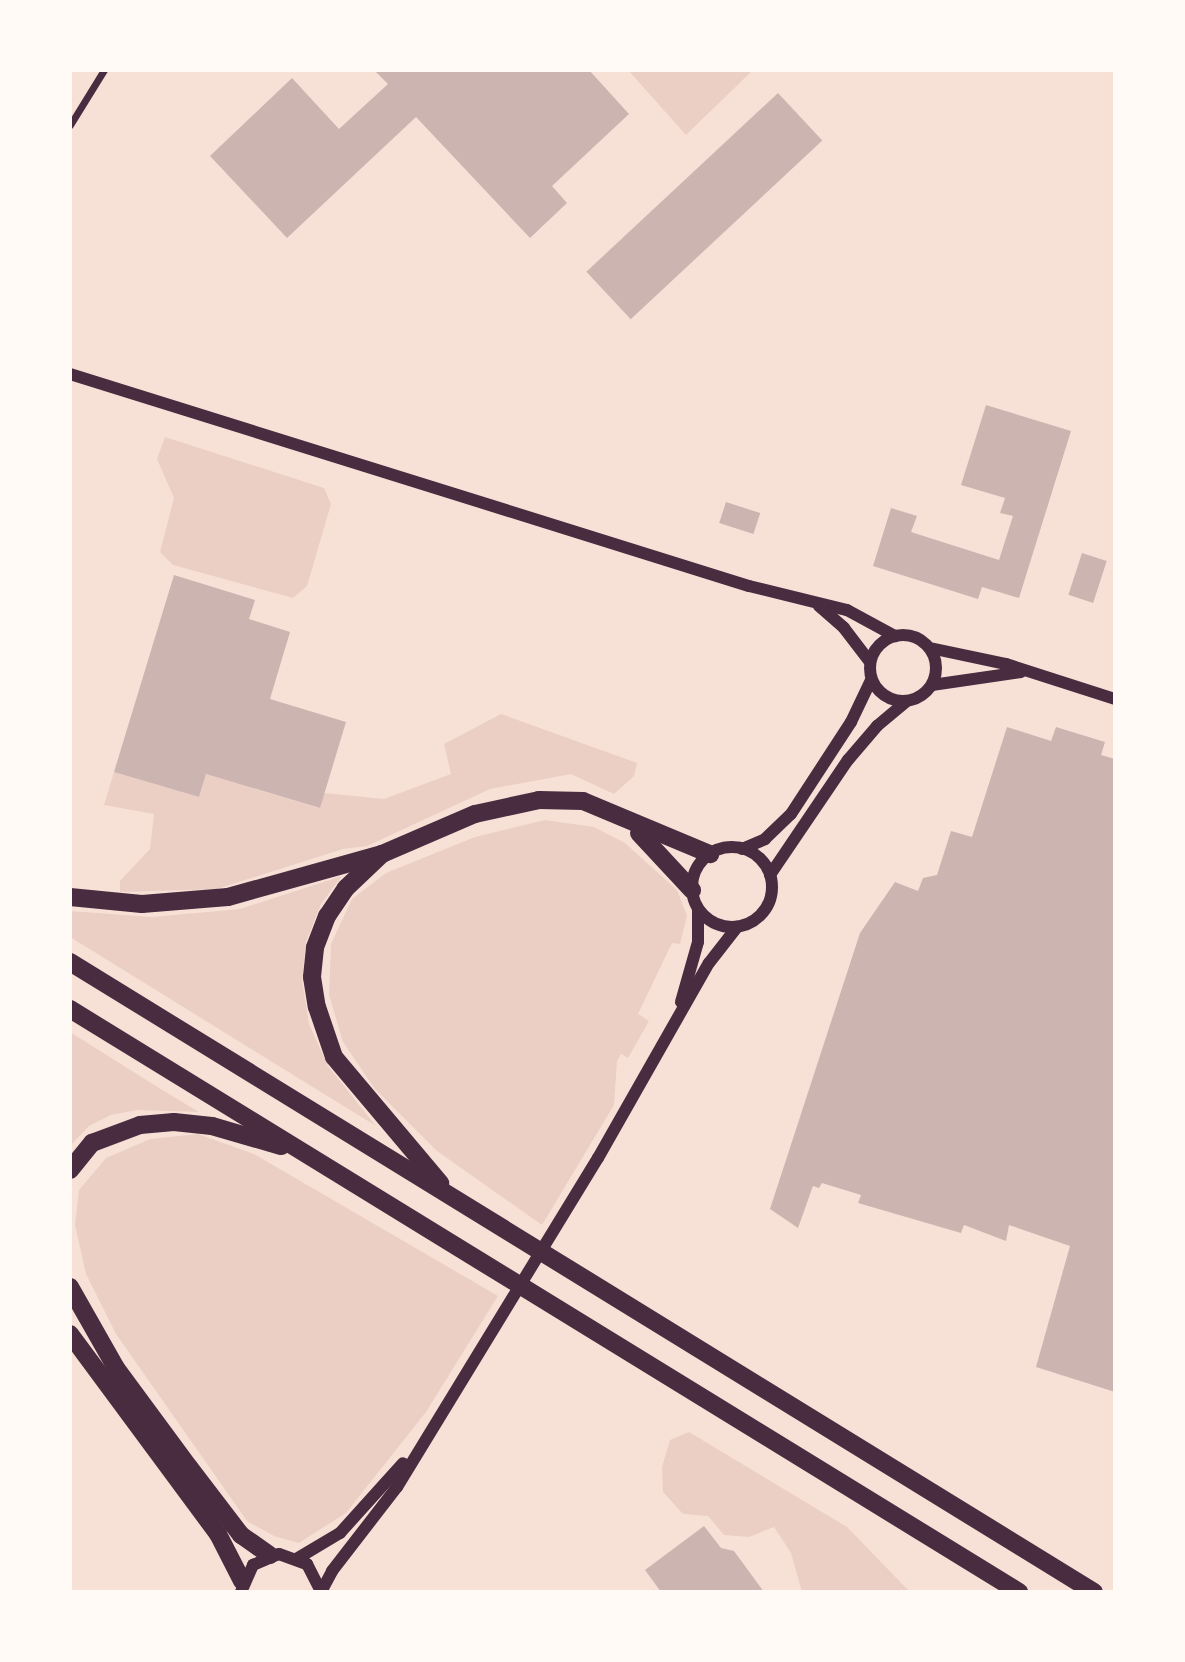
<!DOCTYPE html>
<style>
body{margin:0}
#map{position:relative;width:1185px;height:1662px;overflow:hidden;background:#f7e1d7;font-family:Mulish,sans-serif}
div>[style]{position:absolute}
.green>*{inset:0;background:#ebcfc5}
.building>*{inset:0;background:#ccb4b1;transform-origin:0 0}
.minor>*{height:7px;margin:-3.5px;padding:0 3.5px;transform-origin:3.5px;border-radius:3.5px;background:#4a2c40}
.tertiary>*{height:12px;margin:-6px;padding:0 6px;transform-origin:6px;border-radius:6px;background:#4a2c40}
.tertiary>.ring{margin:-6px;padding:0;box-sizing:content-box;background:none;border:12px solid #4a2c40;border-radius:50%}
.trunk>*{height:18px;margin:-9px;padding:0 9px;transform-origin:9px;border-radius:9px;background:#4a2c40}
.motorway>*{height:18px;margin:-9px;padding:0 9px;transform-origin:9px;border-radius:9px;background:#4a2c40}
span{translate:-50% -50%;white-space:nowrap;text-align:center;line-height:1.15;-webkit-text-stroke:5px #fffaf5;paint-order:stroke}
.frame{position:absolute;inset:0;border:72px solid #fffaf5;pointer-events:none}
</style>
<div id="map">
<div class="green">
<i style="clip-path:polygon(628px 70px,753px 70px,686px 135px)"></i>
<i style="clip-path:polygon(165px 437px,324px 488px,331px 504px,307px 586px,293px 598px,173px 565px,160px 552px,174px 498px,157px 459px)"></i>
<i style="clip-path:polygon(501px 714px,637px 763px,634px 776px,614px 794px,571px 774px,490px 789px,367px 846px,343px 849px,217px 889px,120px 892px,120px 881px,150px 849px,154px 814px,104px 805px,114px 772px,199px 797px,206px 774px,319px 808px,324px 793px,384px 799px,451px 774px,444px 744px)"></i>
<i style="clip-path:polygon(545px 820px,594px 827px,625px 843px,677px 890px,687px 916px,680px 944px,672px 943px,638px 1014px,649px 1021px,628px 1058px,621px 1054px,617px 1061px,614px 1105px,542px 1225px,437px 1151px,375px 1089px,343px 1042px,329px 995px,331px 944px,352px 899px,386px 873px,475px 837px)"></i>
<i style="clip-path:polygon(342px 876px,321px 904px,306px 942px,302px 980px,309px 1024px,328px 1066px,376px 1126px,70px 937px,70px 911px,152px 917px,240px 909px)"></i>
<i style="clip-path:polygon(70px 1032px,159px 1088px,199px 1112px,137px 1110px,111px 1115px,89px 1126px,70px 1146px)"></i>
<i style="clip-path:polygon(198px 1134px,254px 1154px,498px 1296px,426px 1412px,346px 1513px,299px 1543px,274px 1536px,247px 1521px,116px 1334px,86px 1274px,75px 1225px,79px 1190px,106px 1158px,150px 1139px)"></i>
<i style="clip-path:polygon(689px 1432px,847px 1527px,910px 1592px,802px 1592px,791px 1553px,774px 1527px,749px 1537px,724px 1535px,708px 1516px,683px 1514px,663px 1492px,662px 1467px,670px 1440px)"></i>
</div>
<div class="building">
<i style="clip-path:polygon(374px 70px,589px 70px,629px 114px,552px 186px,567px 203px,530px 238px,416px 117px,287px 238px,210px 156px,292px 78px,339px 129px,388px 84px)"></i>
<i style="left:778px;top:93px;width:65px;height:262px;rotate:47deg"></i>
<i style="clip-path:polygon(986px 405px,1071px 431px,1019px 598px,982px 587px,978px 599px,873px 566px,891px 508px,917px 516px,911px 532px,999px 560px,1013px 516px,1000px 513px,1005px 498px,961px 485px)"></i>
<i style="left:726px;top:502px;width:36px;height:22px;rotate:18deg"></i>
<i style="left:1082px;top:553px;width:26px;height:44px;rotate:18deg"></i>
<i style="clip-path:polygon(174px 575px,255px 600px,249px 619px,290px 632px,270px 699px,346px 722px,320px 808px,206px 774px,199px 797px,114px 772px)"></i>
<i style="clip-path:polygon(1007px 727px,1051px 741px,1056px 727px,1105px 742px,1101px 755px,1115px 759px,1115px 1392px,1036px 1367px,1070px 1246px,1009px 1225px,1006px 1241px,964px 1225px,961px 1233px,858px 1203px,861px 1195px,822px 1183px,819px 1188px,813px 1186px,798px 1228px,770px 1209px,860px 933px,895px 882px,918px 891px,923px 878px,937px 875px,951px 831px,972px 837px)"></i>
<i style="clip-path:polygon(704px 1526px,721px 1548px,734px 1551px,764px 1592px,661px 1592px,645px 1570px)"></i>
</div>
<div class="minor">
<i style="left:70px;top:125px;width:65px;rotate:-58.3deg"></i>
</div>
<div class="tertiary">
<i style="left:70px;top:374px;width:711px;rotate:17.34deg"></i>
<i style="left:749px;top:586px;width:101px;rotate:13.8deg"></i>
<i style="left:847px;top:610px;width:55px;rotate:28.4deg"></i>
<i style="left:819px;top:606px;width:33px;rotate:41deg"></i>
<i style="left:844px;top:628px;width:43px;rotate:52.6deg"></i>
<i class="ring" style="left:870px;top:635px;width:54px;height:54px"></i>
<i style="left:930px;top:648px;width:78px;rotate:11.9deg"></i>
<i style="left:1006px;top:664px;width:114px;rotate:17.8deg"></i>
<i style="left:932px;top:685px;width:90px;rotate:-8.3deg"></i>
<i class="ring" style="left:692px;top:847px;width:68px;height:68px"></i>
<i style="left:742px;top:849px;width:25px;rotate:-23deg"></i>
<i style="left:765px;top:839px;width:36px;rotate:-44deg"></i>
<i style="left:791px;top:814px;width:110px;rotate:-56.9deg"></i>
<i style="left:851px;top:722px;width:47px;rotate:-64.5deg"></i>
<i style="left:770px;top:875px;width:139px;rotate:-55.9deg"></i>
<i style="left:848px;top:760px;width:45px;rotate:-49.5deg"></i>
<i style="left:877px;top:726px;width:38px;rotate:-40deg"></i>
<i style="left:681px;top:1002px;width:62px;rotate:-74.2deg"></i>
<i style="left:698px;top:942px;width:33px;rotate:-90deg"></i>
<i style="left:298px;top:1558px;width:49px;rotate:-30.8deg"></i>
<i style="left:340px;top:1533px;width:94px;rotate:-48deg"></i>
<i style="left:241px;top:1592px;width:30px;rotate:-66deg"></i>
<i style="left:253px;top:1565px;width:28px;rotate:-23deg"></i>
<i style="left:279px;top:1554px;width:30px;rotate:20deg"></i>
<i style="left:307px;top:1564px;width:31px;rotate:63deg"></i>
<i style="left:321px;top:1592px;width:24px;rotate:-62deg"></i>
<i style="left:332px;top:1571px;width:106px;rotate:-52.3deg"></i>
<i style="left:397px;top:1487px;width:386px;rotate:-58.6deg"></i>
<i style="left:598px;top:1158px;width:224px;rotate:-60.4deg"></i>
<i style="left:709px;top:963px;width:46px;rotate:-52.1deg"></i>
</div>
<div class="trunk">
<i style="left:639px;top:833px;width:78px;rotate:47.1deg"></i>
<i style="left:70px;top:897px;width:72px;rotate:5.6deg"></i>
<i style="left:142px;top:904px;width:86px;rotate:-4.7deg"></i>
<i style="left:228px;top:897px;width:160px;rotate:-15.6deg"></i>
<i style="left:382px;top:854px;width:101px;rotate:-23.3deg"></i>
<i style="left:475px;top:814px;width:66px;rotate:-12.3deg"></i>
<i style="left:539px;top:800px;width:44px;rotate:1.3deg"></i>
<i style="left:583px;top:801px;width:138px;rotate:22.7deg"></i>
<i style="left:70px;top:1334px;width:249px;rotate:53.5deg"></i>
<i style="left:218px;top:1534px;width:53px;rotate:62.9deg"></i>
</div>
<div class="motorway">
<i style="left:382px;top:854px;width:50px;rotate:136.6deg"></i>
<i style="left:346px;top:888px;width:34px;rotate:124deg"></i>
<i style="left:327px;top:916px;width:34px;rotate:111deg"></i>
<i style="left:315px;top:948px;width:29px;rotate:96deg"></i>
<i style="left:312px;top:977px;width:30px;rotate:81deg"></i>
<i style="left:317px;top:1007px;width:53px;rotate:71.2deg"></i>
<i style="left:334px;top:1057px;width:165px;rotate:49.9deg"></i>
<i style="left:70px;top:962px;width:1202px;rotate:31.6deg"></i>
<i style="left:70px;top:1009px;width:1114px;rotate:31.56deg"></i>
<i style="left:70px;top:1170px;width:35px;rotate:-51deg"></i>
<i style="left:92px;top:1143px;width:51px;rotate:-20.6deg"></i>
<i style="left:140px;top:1125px;width:34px;rotate:-5deg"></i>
<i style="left:174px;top:1122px;width:38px;rotate:6deg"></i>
<i style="left:212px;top:1126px;width:72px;rotate:16.2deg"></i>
<i style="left:70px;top:1287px;width:93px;rotate:60.4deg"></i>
<i style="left:116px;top:1368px;width:123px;rotate:53.6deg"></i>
<i style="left:189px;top:1467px;width:86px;rotate:52.6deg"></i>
<i style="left:241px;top:1535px;width:35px;rotate:35deg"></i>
</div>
<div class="frame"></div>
</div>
